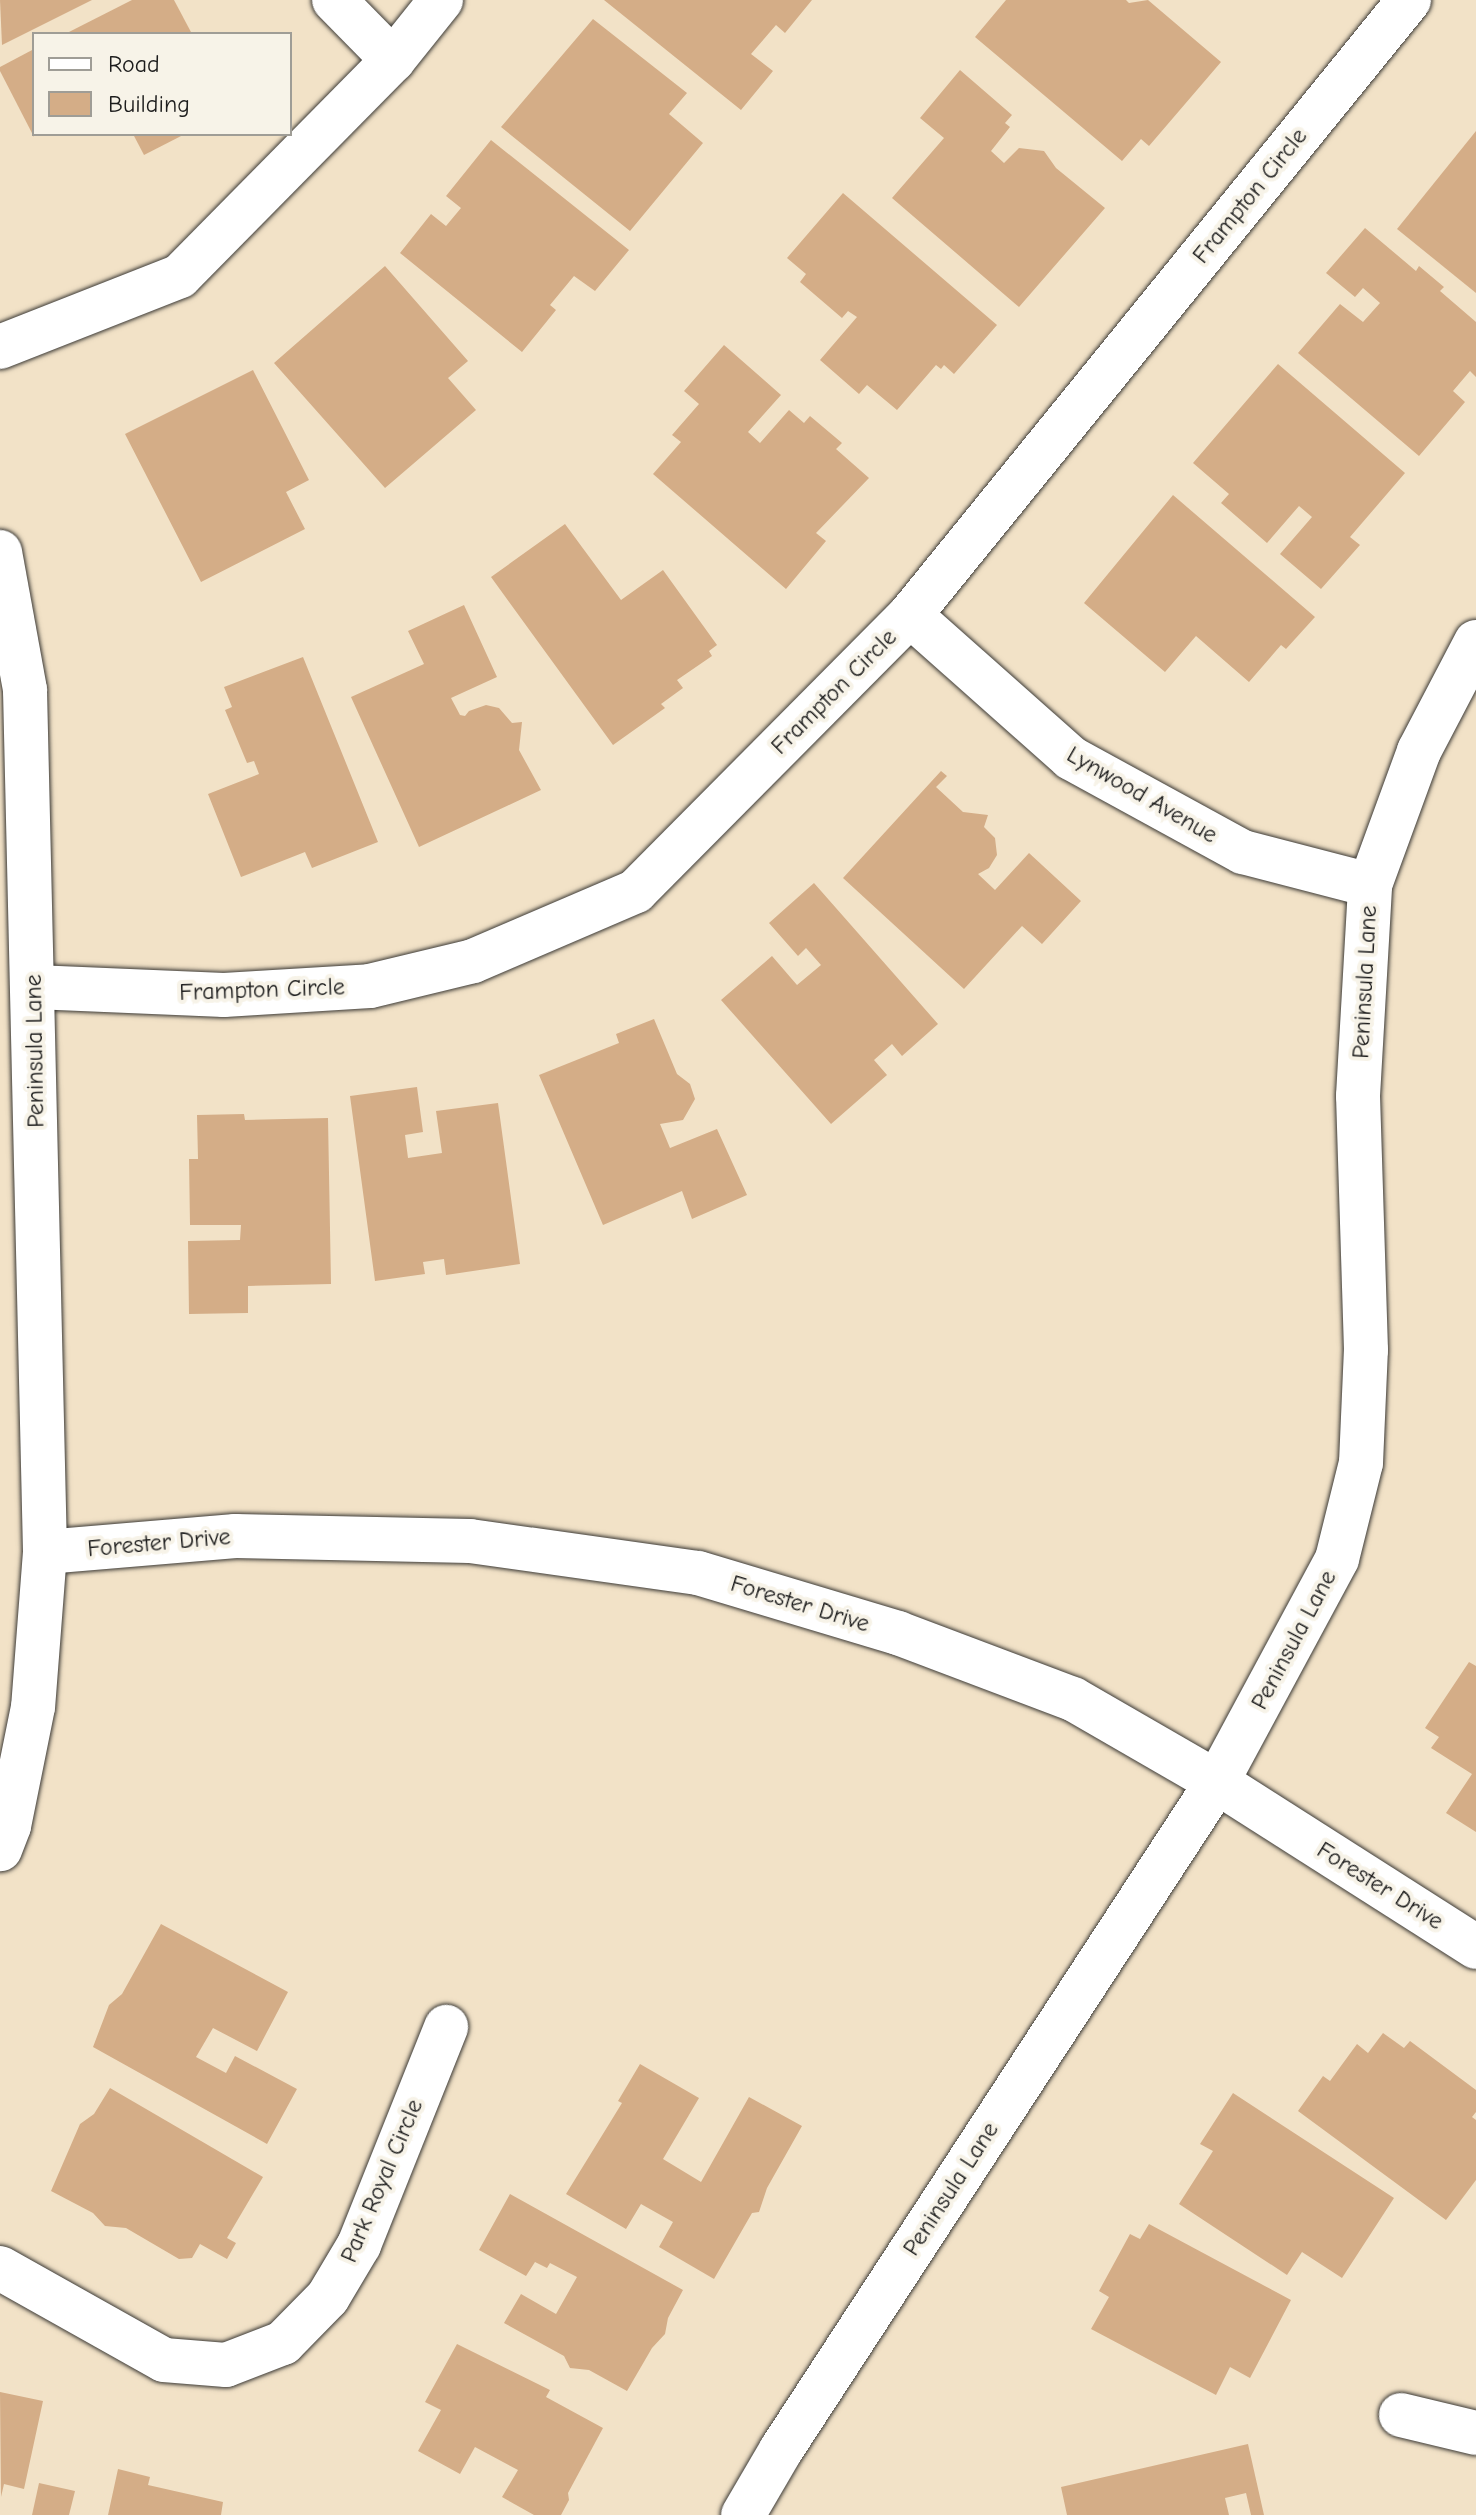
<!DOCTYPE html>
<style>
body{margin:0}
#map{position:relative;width:1476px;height:2515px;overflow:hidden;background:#f2e2c7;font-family:"Comic Neue",sans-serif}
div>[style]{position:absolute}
.building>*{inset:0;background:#d4ad87}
.roads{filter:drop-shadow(0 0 2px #3c3a36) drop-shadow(0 0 2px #3c3a36)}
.street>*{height:44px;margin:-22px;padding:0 22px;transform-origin:22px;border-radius:22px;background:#fff}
span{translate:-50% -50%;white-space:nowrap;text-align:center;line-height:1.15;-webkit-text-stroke:8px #f7f3e8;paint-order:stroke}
.street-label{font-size:24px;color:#1c1c1c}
.legend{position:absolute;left:32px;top:32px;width:260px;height:104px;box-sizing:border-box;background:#f7f3e8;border:2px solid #9f9d96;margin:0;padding:10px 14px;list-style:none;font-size:24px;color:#1c1c1c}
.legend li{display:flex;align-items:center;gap:16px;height:40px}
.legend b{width:40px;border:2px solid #9f9d96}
</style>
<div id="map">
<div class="building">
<i style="clip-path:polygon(0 0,92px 0,2px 45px)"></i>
<i style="clip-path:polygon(132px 0,174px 0,192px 34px,65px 34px)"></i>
<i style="clip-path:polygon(604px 0,812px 0,785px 33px,776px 25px,751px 54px,773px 71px,741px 110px)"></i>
<i style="clip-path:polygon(1006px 0,1126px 0,1129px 3px,1148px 0,1221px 62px,1149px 146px,1141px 139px,1122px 161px,975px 37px)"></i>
<i style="clip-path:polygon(593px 19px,687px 93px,669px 114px,703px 143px,630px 231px,501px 127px)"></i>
<i style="clip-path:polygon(34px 49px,34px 137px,0 71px,0 67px)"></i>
<i style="clip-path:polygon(960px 70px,1012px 115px,1005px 123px,1010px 127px,991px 151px,1004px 163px,1019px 148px,1044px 151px,1056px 168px,1105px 208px,1019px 307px,892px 198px,944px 138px,920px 118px)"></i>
<i style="clip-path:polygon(1476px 131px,1476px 293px,1397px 229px)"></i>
<i style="clip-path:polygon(133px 134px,185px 134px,144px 155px)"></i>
<i style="clip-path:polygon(491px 140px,629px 250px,595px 291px,574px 276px,550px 305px,556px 310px,522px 352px,400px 253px,431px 214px,446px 226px,461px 208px,446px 196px)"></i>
<i style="clip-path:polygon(843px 193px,997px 325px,954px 374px,944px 365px,941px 369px,936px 365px,897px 410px,867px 385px,859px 394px,820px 360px,857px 317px,848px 311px,842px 318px,800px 282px,806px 274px,787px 258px)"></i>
<i style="clip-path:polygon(1365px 228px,1416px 271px,1419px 266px,1444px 287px,1440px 291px,1476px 322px,1476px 377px,1470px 371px,1453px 391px,1465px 402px,1419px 456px,1298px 353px,1340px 304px,1363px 322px,1380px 303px,1363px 288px,1355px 297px,1326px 273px)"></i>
<i style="clip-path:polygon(385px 266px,468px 361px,448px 378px,476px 410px,385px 488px,274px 363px)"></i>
<i style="clip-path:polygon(724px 345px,781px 395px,748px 432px,760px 443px,789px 410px,804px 423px,810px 416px,842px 443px,836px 449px,869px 478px,816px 533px,826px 541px,786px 589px,653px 474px,681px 442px,672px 435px,699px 404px,684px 391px)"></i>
<i style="clip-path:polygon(1278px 364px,1405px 473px,1350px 537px,1360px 545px,1321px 589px,1280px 554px,1312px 517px,1299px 506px,1267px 543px,1221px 503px,1229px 494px,1193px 463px)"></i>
<i style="clip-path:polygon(253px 370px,309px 480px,286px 492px,305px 529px,201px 582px,125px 434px)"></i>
<i style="clip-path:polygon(1173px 495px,1315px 617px,1286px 649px,1281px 645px,1249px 682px,1196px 636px,1165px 672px,1084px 603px)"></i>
<i style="clip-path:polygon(565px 524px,621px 600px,663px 570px,717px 645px,709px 651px,712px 656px,677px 680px,683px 688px,661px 704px,665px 708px,613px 745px,491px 577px)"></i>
<i style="clip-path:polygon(464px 605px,497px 677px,451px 698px,460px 715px,465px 716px,469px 711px,486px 705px,499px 708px,512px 723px,522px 722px,519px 750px,541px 790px,419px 847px,351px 697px,424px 664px,408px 631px)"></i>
<i style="clip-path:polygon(303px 657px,378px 842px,312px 868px,305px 852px,241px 877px,208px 794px,259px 774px,254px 761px,247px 763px,225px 710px,232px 707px,224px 687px)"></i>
<i style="clip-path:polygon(941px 771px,947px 776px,936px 787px,963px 812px,988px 815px,984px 827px,995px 838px,997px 855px,989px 868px,978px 874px,995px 890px,1029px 853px,1081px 901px,1042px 944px,1022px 926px,964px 989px,843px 878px)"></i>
<i style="clip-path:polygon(814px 883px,938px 1024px,902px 1056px,892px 1044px,874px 1060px,887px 1075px,831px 1124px,721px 1000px,772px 956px,797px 985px,821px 965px,806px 948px,798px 956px,769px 923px)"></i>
<i style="clip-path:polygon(654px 1019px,677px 1074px,690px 1084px,695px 1099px,683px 1120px,660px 1124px,670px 1148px,717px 1129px,747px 1195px,692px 1219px,682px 1191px,603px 1225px,539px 1075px,619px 1043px,616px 1034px)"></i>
<i style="clip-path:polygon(417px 1087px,423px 1132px,405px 1135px,408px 1158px,442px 1153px,436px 1111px,498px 1103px,520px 1264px,446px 1275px,444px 1259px,423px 1262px,425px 1274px,375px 1281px,350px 1096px)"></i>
<i style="clip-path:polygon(244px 1114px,245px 1120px,328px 1118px,331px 1284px,248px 1286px,248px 1313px,189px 1314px,188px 1241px,240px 1240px,241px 1225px,190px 1225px,189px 1159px,198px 1159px,197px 1115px)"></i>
<i style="clip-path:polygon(1469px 1662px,1476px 1666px,1476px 1832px,1446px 1813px,1472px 1774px,1431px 1748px,1439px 1737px,1425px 1728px)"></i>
<i style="clip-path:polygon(161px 1924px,288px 1992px,257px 2051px,213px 2028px,196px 2057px,226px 2073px,235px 2056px,297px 2089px,267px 2144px,93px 2047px,109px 2005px,122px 1994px)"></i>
<i style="clip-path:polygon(1383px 2033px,1404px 2048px,1410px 2041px,1476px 2090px,1476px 2112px,1472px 2117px,1476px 2120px,1476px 2180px,1446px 2220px,1298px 2111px,1323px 2076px,1330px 2081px,1357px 2044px,1368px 2053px)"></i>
<i style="clip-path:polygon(640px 2064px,699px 2098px,663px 2159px,701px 2182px,749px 2097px,802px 2126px,767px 2188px,759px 2212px,752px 2213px,714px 2279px,659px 2247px,673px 2222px,641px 2204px,626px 2229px,566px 2194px,622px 2103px,618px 2101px)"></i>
<i style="clip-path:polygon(110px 2088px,263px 2177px,227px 2238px,236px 2243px,227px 2259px,200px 2244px,192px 2258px,179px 2259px,126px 2228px,105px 2226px,93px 2213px,51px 2191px,80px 2124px,94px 2114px)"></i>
<i style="clip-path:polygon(1233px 2093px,1394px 2198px,1342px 2278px,1302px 2252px,1287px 2275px,1179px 2204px,1213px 2151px,1200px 2144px)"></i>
<i style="clip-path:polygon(510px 2194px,683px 2290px,668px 2318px,665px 2334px,652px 2348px,627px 2391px,589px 2370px,570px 2368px,564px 2356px,504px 2323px,521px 2294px,556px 2314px,577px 2277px,550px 2263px,547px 2268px,535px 2262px,526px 2276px,479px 2250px)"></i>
<i style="clip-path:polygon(1149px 2224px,1291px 2300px,1250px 2378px,1230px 2367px,1216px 2395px,1091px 2329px,1109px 2297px,1099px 2291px,1130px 2234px,1140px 2239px)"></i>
<i style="clip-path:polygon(457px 2344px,550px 2390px,546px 2397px,603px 2428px,568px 2493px,569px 2500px,561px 2515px,534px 2515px,502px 2497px,518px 2470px,475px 2447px,460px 2474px,418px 2451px,441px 2410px,425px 2402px)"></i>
<i style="clip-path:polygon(0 2392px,43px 2401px,24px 2489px,4px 2484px,1px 2497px)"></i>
<i style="clip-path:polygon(1248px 2444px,1264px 2515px,1251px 2515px,1246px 2493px,1225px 2498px,1229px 2515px,1067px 2515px,1061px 2487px)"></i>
<i style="clip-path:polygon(118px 2469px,150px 2477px,148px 2485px,223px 2502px,221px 2515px,108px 2515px)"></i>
<i style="clip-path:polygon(39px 2483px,75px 2491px,69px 2515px,32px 2515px)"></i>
</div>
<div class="roads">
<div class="street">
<i style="left:334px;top:0;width:84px;rotate:45.5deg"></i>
<i style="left:0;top:347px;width:193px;rotate:-21.5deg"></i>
<i style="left:180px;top:276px;width:303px;rotate:-45.4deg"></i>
<i style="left:393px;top:60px;width:77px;rotate:-51.3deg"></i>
<i style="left:0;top:552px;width:140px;rotate:79.7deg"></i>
<i style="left:25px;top:690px;width:862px;rotate:88.67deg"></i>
<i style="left:45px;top:1552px;width:155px;rotate:94.4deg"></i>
<i style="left:33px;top:1707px;width:121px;rotate:101.4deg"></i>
<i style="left:9px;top:1826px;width:25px;rotate:111deg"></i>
<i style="left:910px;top:615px;width:215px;rotate:41.6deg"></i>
<i style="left:1071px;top:758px;width:196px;rotate:28.7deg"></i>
<i style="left:1243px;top:852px;width:131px;rotate:14.6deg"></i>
<i style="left:34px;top:987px;width:190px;rotate:2.4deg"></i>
<i style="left:224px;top:995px;width:146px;rotate:-3.5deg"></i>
<i style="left:370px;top:986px;width:106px;rotate:-13.6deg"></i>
<i style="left:473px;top:961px;width:177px;rotate:-23.2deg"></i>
<i style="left:636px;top:891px;width:389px;rotate:-45.2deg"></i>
<i style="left:910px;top:615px;width:792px;rotate:-50.94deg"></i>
<i style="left:45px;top:1552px;width:191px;rotate:-4.8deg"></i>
<i style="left:235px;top:1536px;width:235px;rotate:1.2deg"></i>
<i style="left:470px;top:1541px;width:230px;rotate:8deg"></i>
<i style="left:698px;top:1573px;width:209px;rotate:16.7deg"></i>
<i style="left:898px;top:1633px;width:187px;rotate:20.7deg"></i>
<i style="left:1073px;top:1699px;width:166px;rotate:30deg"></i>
<i style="left:1217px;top:1782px;width:307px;rotate:32.5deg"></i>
<i style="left:0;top:2268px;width:188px;rotate:29.3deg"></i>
<i style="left:164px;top:2360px;width:62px;rotate:4.6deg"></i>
<i style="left:226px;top:2365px;width:61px;rotate:-21.1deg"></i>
<i style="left:283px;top:2343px;width:64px;rotate:-45.6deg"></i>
<i style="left:328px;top:2297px;width:61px;rotate:-59.2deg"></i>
<i style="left:359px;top:2245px;width:235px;rotate:-68.2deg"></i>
<i style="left:1401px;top:2415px;width:77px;rotate:13.5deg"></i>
<i style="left:743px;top:2515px;width:75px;rotate:-59.7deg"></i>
<i style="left:781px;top:2450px;width:798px;rotate:-56.87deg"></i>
<i style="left:1217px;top:1782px;width:253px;rotate:-61.7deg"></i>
<i style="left:1337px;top:1559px;width:99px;rotate:-76deg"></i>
<i style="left:1361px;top:1463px;width:113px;rotate:-87.5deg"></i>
<i style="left:1366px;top:1350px;width:254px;rotate:-91.8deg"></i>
<i style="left:1358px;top:1096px;width:211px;rotate:-86.7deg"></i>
<i style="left:1370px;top:885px;width:143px;rotate:-69.9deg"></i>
<i style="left:1419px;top:751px;width:123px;rotate:-62.4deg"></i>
</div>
</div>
<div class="street-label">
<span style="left:1250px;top:196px;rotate:-51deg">Frampton Circle</span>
<span style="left:834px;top:692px;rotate:-45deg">Frampton Circle</span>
<span style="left:1142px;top:795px;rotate:30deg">Lynwood Avenue</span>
<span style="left:1365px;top:982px;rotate:-87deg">Peninsula Lane</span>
<span style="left:262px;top:990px;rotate:-2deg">Frampton Circle</span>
<span style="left:35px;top:1051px;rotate:-91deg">Peninsula Lane</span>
<span style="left:159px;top:1543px;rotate:-5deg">Forester Drive</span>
<span style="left:800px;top:1604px;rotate:17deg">Forester Drive</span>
<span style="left:1294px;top:1640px;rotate:-62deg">Peninsula Lane</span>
<span style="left:1380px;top:1886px;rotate:32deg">Forester Drive</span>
<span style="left:382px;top:2181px;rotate:-67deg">Park Royal Circle</span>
<span style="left:951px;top:2189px;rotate:-57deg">Peninsula Lane</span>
</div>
<ul class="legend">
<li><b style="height:10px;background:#fff"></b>Road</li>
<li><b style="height:22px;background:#d4ad87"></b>Building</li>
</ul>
</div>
